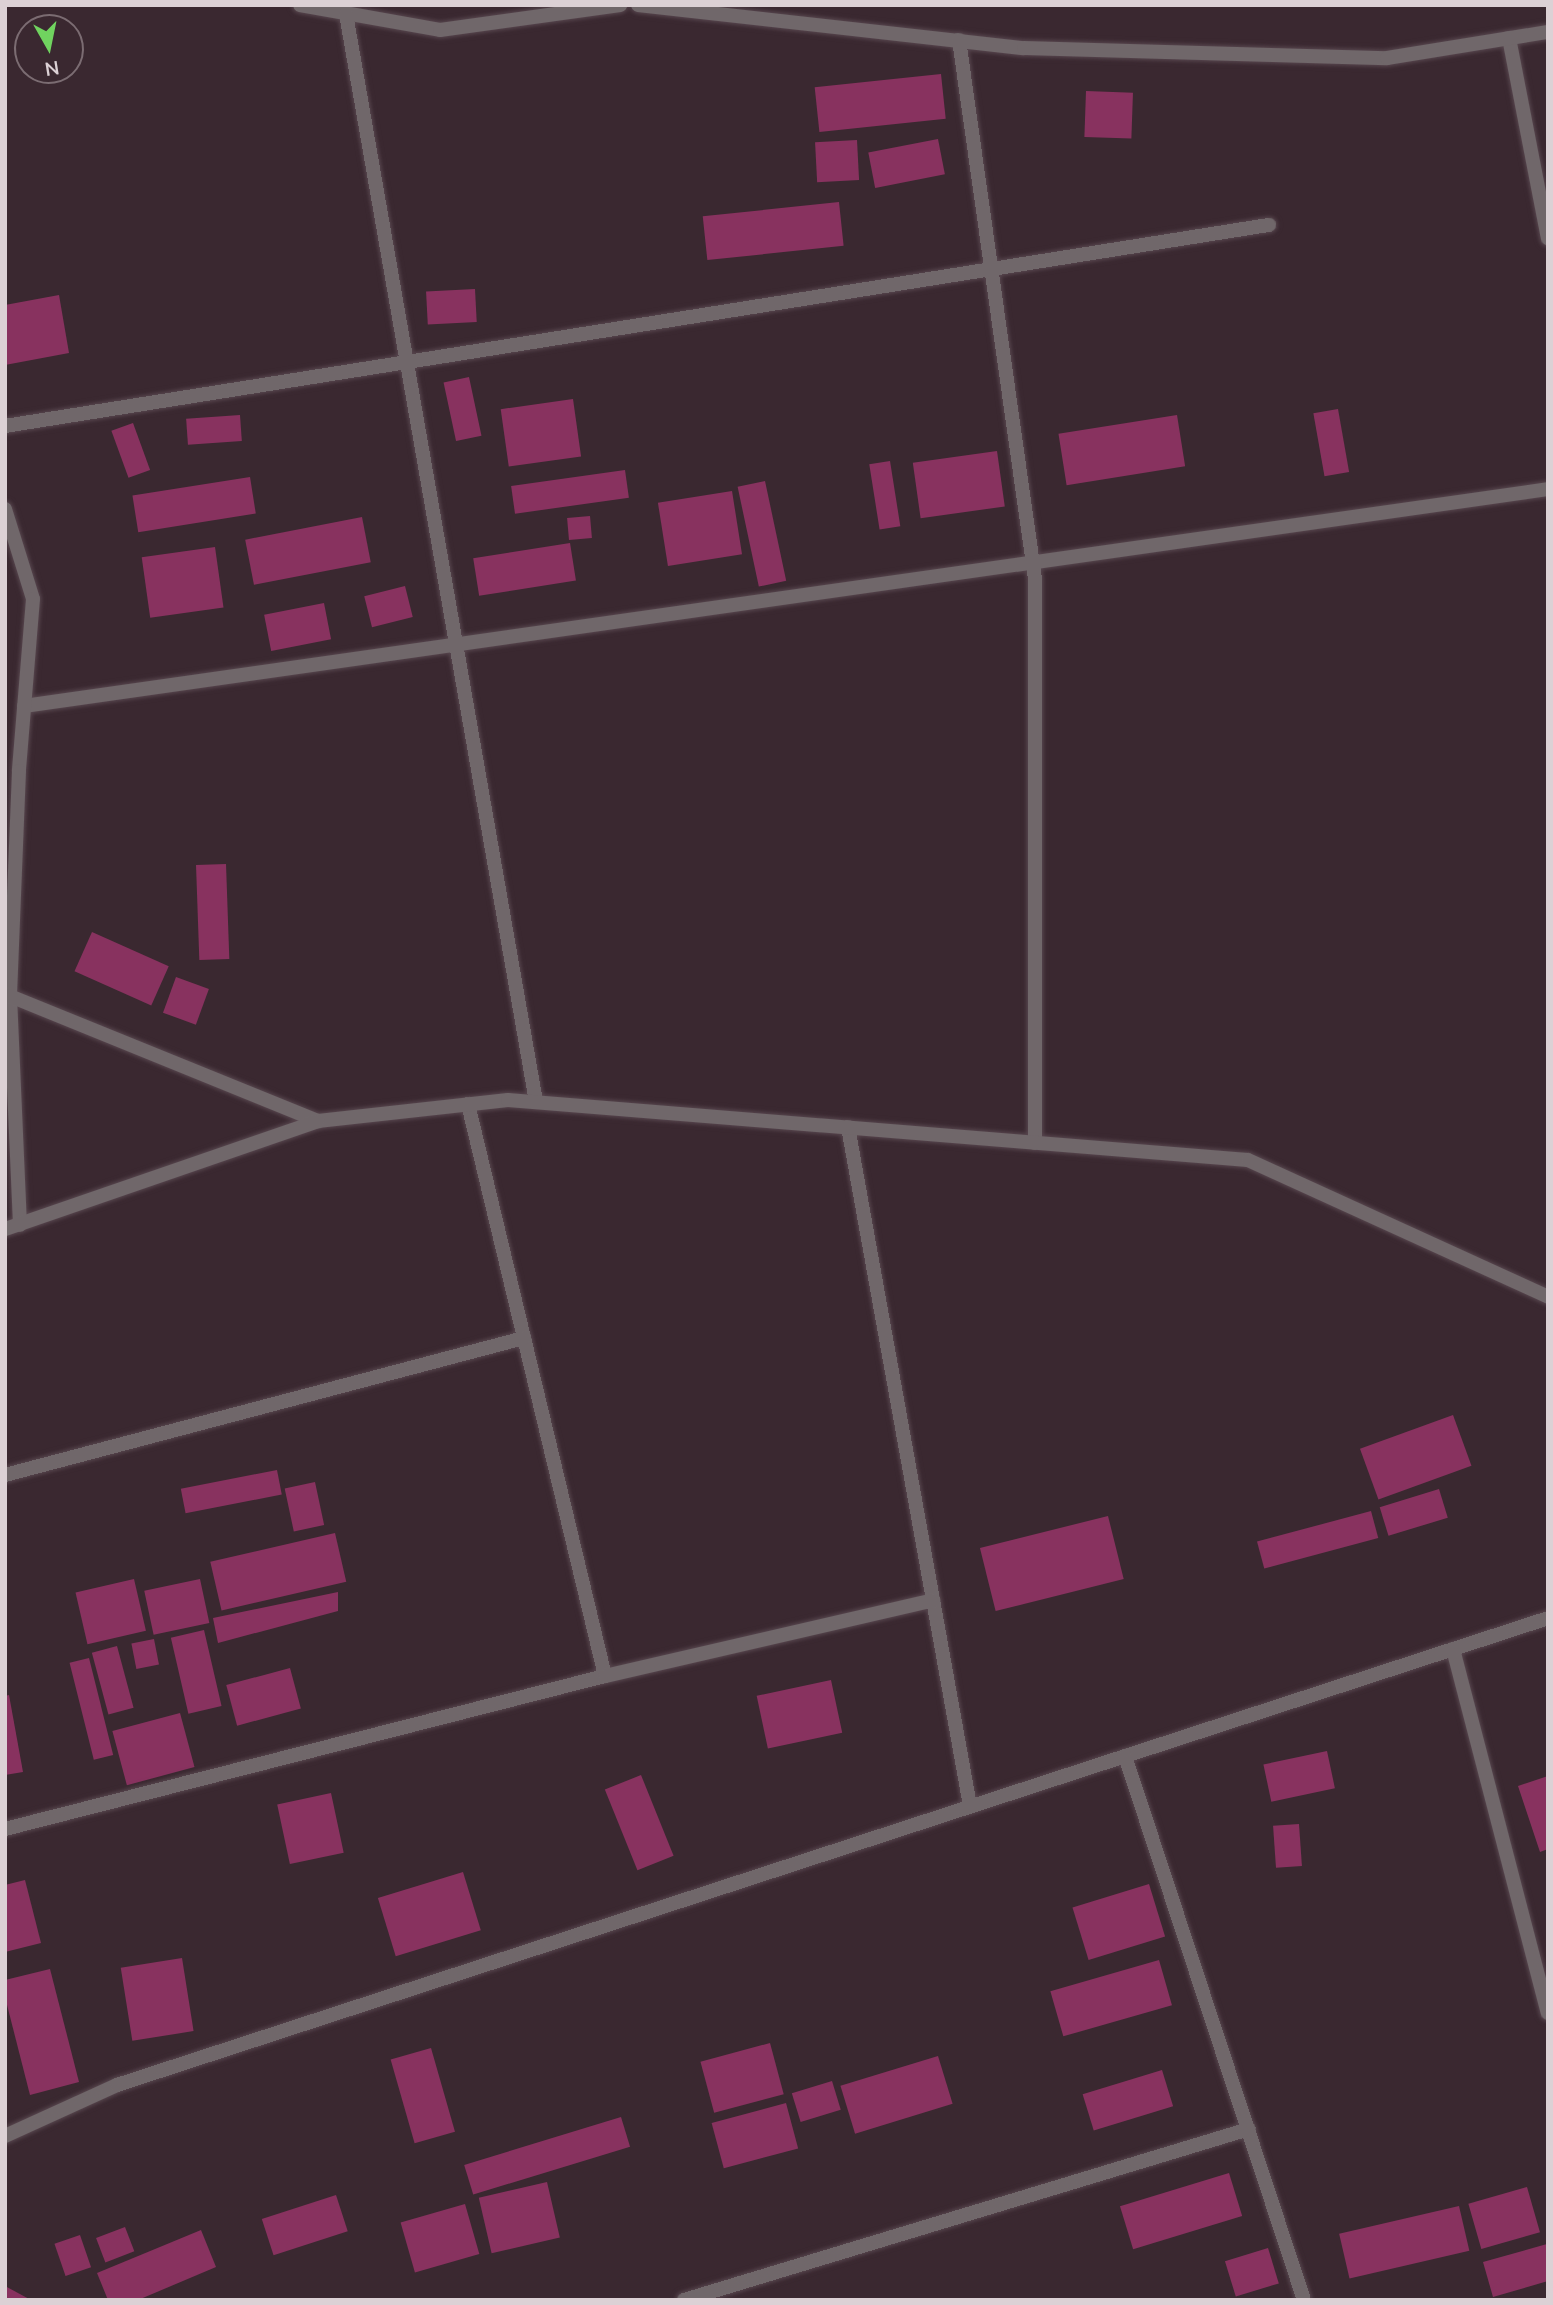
<!DOCTYPE html>
<style>
body{margin:0}
#map{position:relative;width:1553px;height:2305px;overflow:hidden;background:#3a2830;font-family:"Nunito Sans",sans-serif}
div>[style]{position:absolute}
.building>*{inset:0;background:#88325f;transform-origin:0 0}
.roads{filter:drop-shadow(0 0 2px #57464e) drop-shadow(0 0 2px #57464e)}
.service>*{height:14px;margin:-7px;padding:0 7px;transform-origin:7px;border-radius:7px;background:#70676a}
.minor>*{height:14px;margin:-7px;padding:0 7px;transform-origin:7px;border-radius:7px;background:#70676a}
span{translate:-50% -50%;white-space:nowrap;text-align:center;line-height:1.15;-webkit-text-stroke:6px #3a2830;paint-order:stroke}
.frame{position:absolute;inset:0;border:7px solid #dcd1d5;pointer-events:none}
.north{position:absolute;left:14px;top:14px;width:70px;height:70px;box-sizing:border-box;background:#3a2830;border:2px solid #7b6c72;border-radius:50%;rotate:171deg;font-size:19px;font-weight:700;line-height:28px;text-align:center;color:#dcd1d5}
.north::after{content:'';display:block;margin:auto;width:24px;height:32px;background:#70d35f;clip-path:polygon(50% 0,100% 100%,50% 72%,0 100%)}
</style>
<div id="map">
<div class="building">
<i style="left:941px;top:74px;width:45px;height:127px;rotate:84deg"></i>
<i style="left:1086px;top:91px;width:47px;height:46px;rotate:2deg"></i>
<i style="left:938px;top:139px;width:36px;height:71px;rotate:79deg"></i>
<i style="left:857px;top:140px;width:40px;height:42px;rotate:87deg"></i>
<i style="left:839px;top:202px;width:44px;height:137px;rotate:84deg"></i>
<i style="left:475px;top:289px;width:33px;height:49px;rotate:87deg"></i>
<i style="clip-path:polygon(59px 295px,69px 353px,5px 365px,5px 305px)"></i>
<i style="left:469px;top:377px;width:60px;height:26px;rotate:78deg"></i>
<i style="left:573px;top:399px;width:58px;height:73px;rotate:82deg"></i>
<i style="left:1338px;top:409px;width:64px;height:25px;rotate:80deg"></i>
<i style="left:240px;top:415px;width:26px;height:54px;rotate:86deg"></i>
<i style="left:1177px;top:415px;width:52px;height:120px;rotate:81deg"></i>
<i style="left:133px;top:423px;width:50px;height:23px;rotate:70deg"></i>
<i style="left:997px;top:451px;width:56px;height:85px;rotate:82deg"></i>
<i style="left:890px;top:461px;width:66px;height:21px;rotate:81deg"></i>
<i style="left:625px;top:470px;width:28px;height:115px;rotate:82deg"></i>
<i style="left:250px;top:477px;width:37px;height:119px;rotate:81deg"></i>
<i style="left:765px;top:481px;width:102px;height:28px;rotate:78deg"></i>
<i style="left:732px;top:491px;width:64px;height:75px;rotate:81deg"></i>
<i style="left:590px;top:516px;width:22px;height:23px;rotate:85deg"></i>
<i style="left:362px;top:517px;width:46px;height:119px;rotate:79deg"></i>
<i style="left:570px;top:543px;width:38px;height:98px;rotate:81deg"></i>
<i style="left:215px;top:547px;width:61px;height:74px;rotate:82deg"></i>
<i style="left:405px;top:586px;width:32px;height:42px;rotate:76deg"></i>
<i style="left:324px;top:603px;width:37px;height:61px;rotate:79deg"></i>
<i style="left:226px;top:864px;width:95px;height:30px;rotate:88deg"></i>
<i style="left:92px;top:932px;width:84px;height:43px;rotate:24deg"></i>
<i style="left:176px;top:977px;width:35px;height:38px;rotate:20deg"></i>
<i style="left:1453px;top:1415px;width:54px;height:99px;rotate:70deg"></i>
<i style="left:277px;top:1470px;width:25px;height:98px;rotate:79deg"></i>
<i style="left:315px;top:1482px;width:44px;height:31px;rotate:78deg"></i>
<i style="left:1439px;top:1489px;width:30px;height:62px;rotate:73deg"></i>
<i style="left:1371px;top:1511px;width:28px;height:118px;rotate:75deg"></i>
<i style="left:1108px;top:1516px;width:65px;height:132px;rotate:76deg"></i>
<i style="left:335px;top:1533px;width:50px;height:128px;rotate:77deg"></i>
<i style="left:134px;top:1579px;width:53px;height:60px;rotate:77deg"></i>
<i style="left:200px;top:1579px;width:45px;height:57px;rotate:78deg"></i>
<i style="clip-path:polygon(338px 1592px,338px 1611px,218px 1643px,213px 1618px)"></i>
<i style="left:204px;top:1630px;width:78px;height:34px;rotate:77deg"></i>
<i style="left:154px;top:1639px;width:26px;height:23px;rotate:79deg"></i>
<i style="left:117px;top:1646px;width:64px;height:26px;rotate:75deg"></i>
<i style="left:89px;top:1658px;width:100px;height:20px;rotate:76deg"></i>
<i style="left:290px;top:1668px;width:42px;height:66px;rotate:75deg"></i>
<i style="left:831px;top:1680px;width:54px;height:76px;rotate:78deg"></i>
<i style="clip-path:polygon(9px 1695px,23px 1772px,5px 1775px,5px 1696px)"></i>
<i style="left:180px;top:1713px;width:56px;height:70px;rotate:75deg"></i>
<i style="left:1327px;top:1751px;width:38px;height:65px;rotate:78deg"></i>
<i style="left:641px;top:1775px;width:87px;height:39px;rotate:68deg"></i>
<i style="clip-path:polygon(1548px 1776px,1548px 1849px,1540px 1852px,1518px 1786px)"></i>
<i style="left:331px;top:1793px;width:61px;height:55px;rotate:78deg"></i>
<i style="left:1299px;top:1824px;width:42px;height:26px;rotate:86deg"></i>
<i style="left:463px;top:1872px;width:61px;height:89px;rotate:73deg"></i>
<i style="clip-path:polygon(25px 1880px,41px 1943px,5px 1952px,5px 1885px)"></i>
<i style="left:1149px;top:1884px;width:55px;height:80px;rotate:73deg"></i>
<i style="left:182px;top:1958px;width:74px;height:62px;rotate:81deg"></i>
<i style="left:1159px;top:1960px;width:47px;height:113px;rotate:74deg"></i>
<i style="clip-path:polygon(50px 1969px,79px 2082px,30px 2095px,5px 1997px,5px 1980px)"></i>
<i style="left:770px;top:2043px;width:53px;height:72px;rotate:75deg"></i>
<i style="left:431px;top:2048px;width:87px;height:42px;rotate:74deg"></i>
<i style="left:938px;top:2056px;width:50px;height:102px;rotate:73deg"></i>
<i style="left:1162px;top:2070px;width:38px;height:83px;rotate:73deg"></i>
<i style="left:832px;top:2081px;width:30px;height:42px;rotate:73deg"></i>
<i style="left:786px;top:2103px;width:47px;height:77px;rotate:75deg"></i>
<i style="left:621px;top:2117px;width:31px;height:164px;rotate:73deg"></i>
<i style="left:1229px;top:2173px;width:45px;height:114px;rotate:73deg"></i>
<i style="left:547px;top:2182px;width:57px;height:70px;rotate:77deg"></i>
<i style="left:1527px;top:2187px;width:47px;height:61px;rotate:74deg"></i>
<i style="left:336px;top:2195px;width:38px;height:78px;rotate:72deg"></i>
<i style="left:465px;top:2204px;width:52px;height:67px;rotate:74deg"></i>
<i style="left:1459px;top:2206px;width:46px;height:123px;rotate:77deg"></i>
<i style="left:125px;top:2227px;width:26px;height:31px;rotate:69deg"></i>
<i style="clip-path:polygon(201px 2230px,216px 2267px,138px 2300px,108px 2300px,97px 2273px)"></i>
<i style="left:80px;top:2235px;width:34px;height:27px;rotate:71deg"></i>
<i style="clip-path:polygon(1547px 2244px,1548px 2281px,1493px 2297px,1483px 2262px)"></i>
<i style="left:1268px;top:2248px;width:37px;height:45px;rotate:73deg"></i>
<i style="clip-path:polygon(5px 2286px,31px 2300px,5px 2300px)"></i>
</div>
<div class="roads">
<div class="service">
<i style="left:1509px;top:38px;width:204px;rotate:79deg"></i>
<i style="left:5px;top:426px;width:1280px;rotate:-9.04deg"></i>
<i style="left:24px;top:706px;width:1539px;rotate:-8.1deg"></i>
<i style="left:468px;top:1104px;width:588px;rotate:76.53deg"></i>
<i style="left:848px;top:1127px;width:690px;rotate:79.81deg"></i>
<i style="left:5px;top:1475px;width:537px;rotate:-14.79deg"></i>
<i style="left:1453px;top:1649px;width:376px;rotate:75.4deg"></i>
<i style="left:5px;top:1829px;width:619px;rotate:-14.31deg"></i>
<i style="left:605px;top:1676px;width:337px;rotate:-13deg"></i>
<i style="left:5px;top:2136px;width:123px;rotate:-24.5deg"></i>
<i style="left:117px;top:2085px;width:1505px;rotate:-18.07deg"></i>
<i style="left:684px;top:2300px;width:590px;rotate:-16.84deg"></i>
</div>
<div class="minor">
<i style="left:300px;top:5px;width:142px;rotate:10.1deg"></i>
<i style="left:440px;top:30px;width:182px;rotate:-7.9deg"></i>
<i style="left:638px;top:5px;width:388px;rotate:6.4deg"></i>
<i style="left:1024px;top:48px;width:363px;rotate:1.6deg"></i>
<i style="left:1387px;top:58px;width:163px;rotate:-9.2deg"></i>
<i style="left:346px;top:14px;width:1104px;rotate:80.09deg"></i>
<i style="left:959px;top:40px;width:544px;rotate:81.97deg"></i>
<i style="left:1035px;top:579px;width:564px;rotate:90deg"></i>
<i style="left:5px;top:509px;width:94px;rotate:72.7deg"></i>
<i style="left:33px;top:599px;width:173px;rotate:94.7deg"></i>
<i style="left:19px;top:771px;width:225px;rotate:92.3deg"></i>
<i style="left:10px;top:996px;width:229px;rotate:87.5deg"></i>
<i style="left:5px;top:994px;width:338px;rotate:22.1deg"></i>
<i style="left:318px;top:1121px;width:191px;rotate:-6.3deg"></i>
<i style="left:508px;top:1100px;width:742px;rotate:4.64deg"></i>
<i style="left:1248px;top:1160px;width:330px;rotate:24.5deg"></i>
<i style="left:5px;top:1229px;width:331px;rotate:-19deg"></i>
<i style="left:1125px;top:1756px;width:573px;rotate:71.79deg"></i>
</div>
</div>
<div class="frame"></div>
<div class="north">N</div>
</div>
